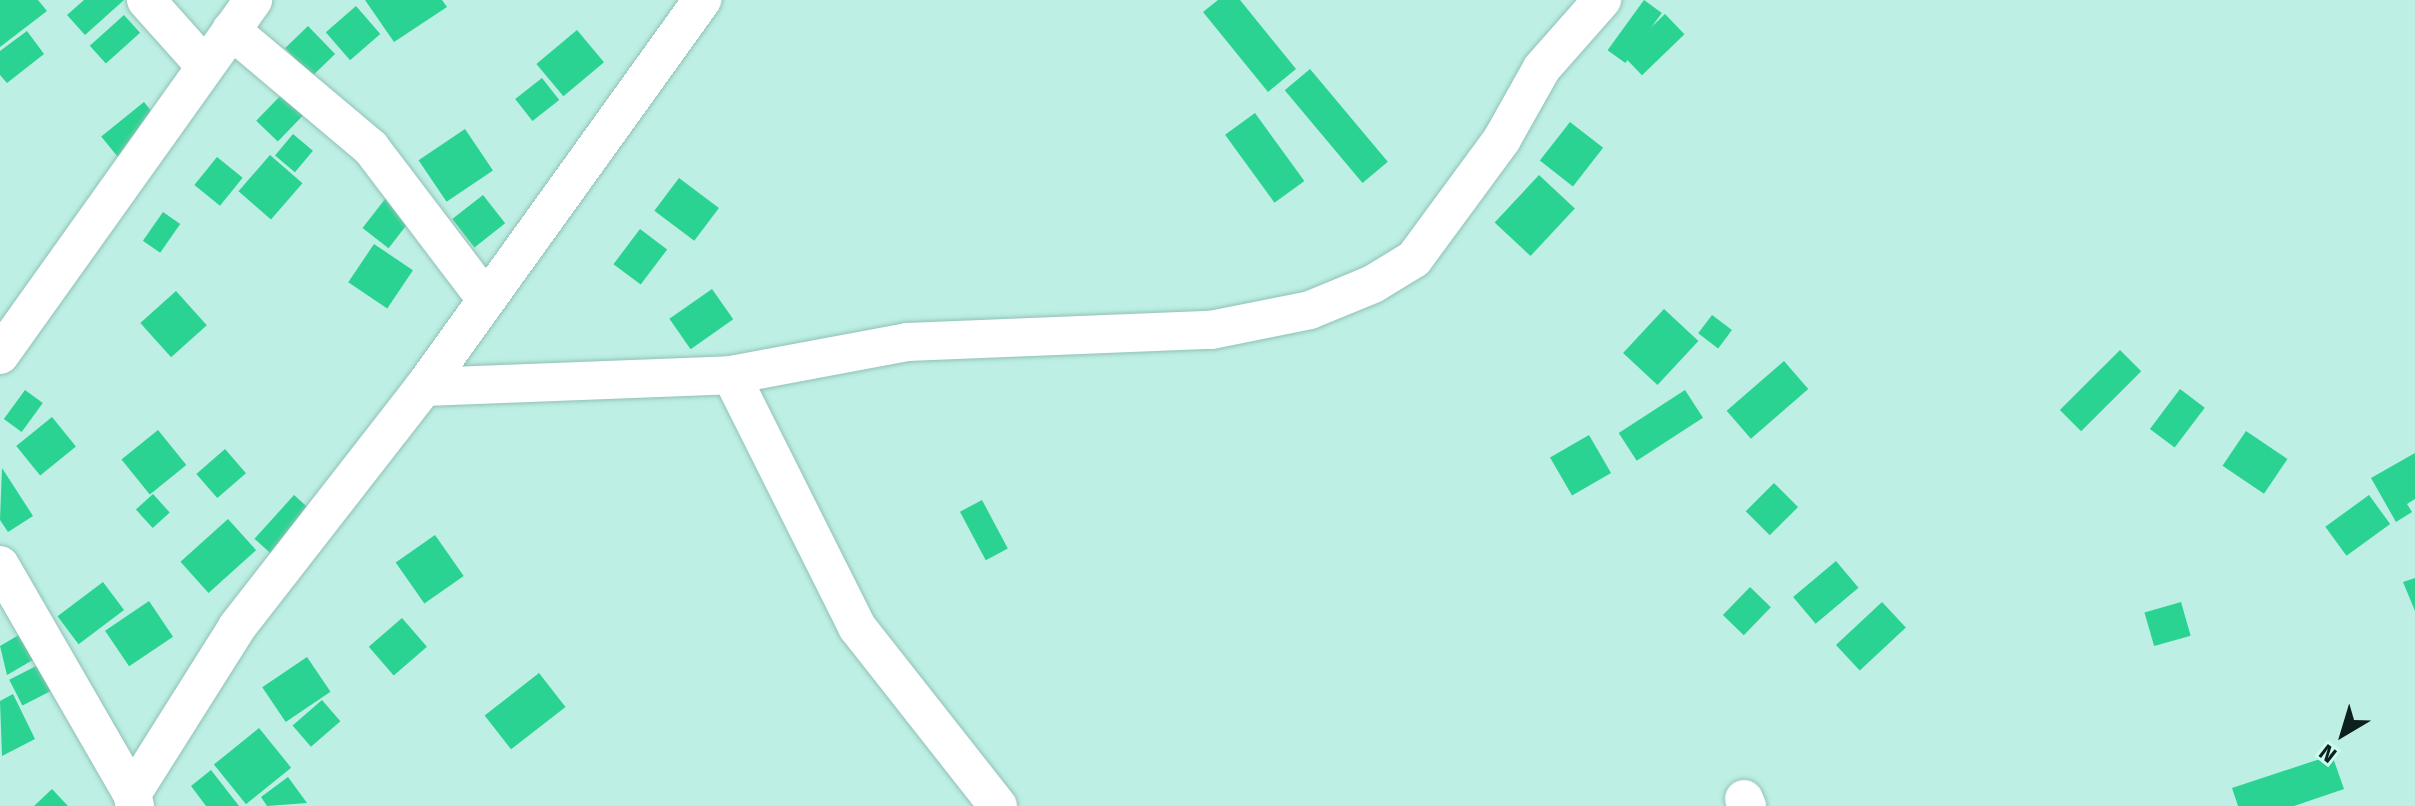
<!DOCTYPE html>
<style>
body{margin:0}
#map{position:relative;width:2415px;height:806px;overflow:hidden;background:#bdefe4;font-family:"Fira Sans",sans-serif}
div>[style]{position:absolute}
.building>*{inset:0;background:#2ad391;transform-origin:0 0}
.roads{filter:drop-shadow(0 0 2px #91c1b7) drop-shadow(0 0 2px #91c1b7)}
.minor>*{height:38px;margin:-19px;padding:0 19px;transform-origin:19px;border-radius:19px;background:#fff}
span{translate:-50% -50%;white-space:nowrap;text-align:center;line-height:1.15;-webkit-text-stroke:7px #cafcf1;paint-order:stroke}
.north{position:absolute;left:2303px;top:694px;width:80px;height:80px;-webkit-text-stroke:6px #cafcf1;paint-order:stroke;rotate:218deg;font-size:22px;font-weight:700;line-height:32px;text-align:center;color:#0d201d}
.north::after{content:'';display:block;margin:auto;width:28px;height:36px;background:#0d201d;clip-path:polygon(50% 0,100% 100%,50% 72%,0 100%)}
</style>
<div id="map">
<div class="building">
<i style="clip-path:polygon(0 0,38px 0,47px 11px,0 47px)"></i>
<i style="clip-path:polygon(84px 0,124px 0,85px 35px,67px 15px)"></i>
<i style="clip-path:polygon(365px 0,442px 0,447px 7px,394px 42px)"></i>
<i style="clip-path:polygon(1218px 0,1240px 0,1296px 69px,1268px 92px,1203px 12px)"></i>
<i style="left:1644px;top:0;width:22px;height:62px;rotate:36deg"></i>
<i style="left:356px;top:6px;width:37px;height:40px;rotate:49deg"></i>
<i style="left:1665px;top:14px;width:28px;height:59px;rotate:46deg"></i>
<i style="left:124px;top:15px;width:24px;height:46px;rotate:48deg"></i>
<i style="left:308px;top:26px;width:39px;height:32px;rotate:46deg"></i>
<i style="left:577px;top:30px;width:42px;height:53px;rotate:50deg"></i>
<i style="clip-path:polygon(27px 31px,44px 54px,7px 83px,0 75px,0 51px)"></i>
<i style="left:1310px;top:69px;width:121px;height:33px;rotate:50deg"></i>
<i style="left:542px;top:78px;width:28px;height:34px;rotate:52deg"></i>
<i style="left:284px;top:92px;width:30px;height:40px;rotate:44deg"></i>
<i style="left:144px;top:102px;width:27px;height:55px;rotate:51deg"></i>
<i style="left:1255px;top:113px;width:84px;height:37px;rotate:54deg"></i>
<i style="left:1570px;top:122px;width:42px;height:49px;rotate:38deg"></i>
<i style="left:465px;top:129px;width:50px;height:56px;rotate:56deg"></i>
<i style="left:293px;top:134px;width:26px;height:28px;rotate:40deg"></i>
<i style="left:270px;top:155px;width:43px;height:48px;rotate:41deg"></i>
<i style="left:217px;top:157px;width:33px;height:36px;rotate:39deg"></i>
<i style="left:1539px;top:175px;width:49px;height:65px;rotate:43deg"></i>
<i style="left:679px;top:178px;width:50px;height:41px;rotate:37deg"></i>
<i style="left:389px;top:194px;width:33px;height:43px;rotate:38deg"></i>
<i style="left:483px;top:195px;width:36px;height:39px;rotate:52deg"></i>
<i style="left:163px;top:212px;width:21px;height:35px;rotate:35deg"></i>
<i style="left:640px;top:229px;width:34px;height:44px;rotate:37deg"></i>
<i style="left:374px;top:244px;width:47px;height:46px;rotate:34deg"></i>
<i style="left:712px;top:289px;width:37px;height:52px;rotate:55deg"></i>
<i style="left:176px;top:291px;width:46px;height:48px;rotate:48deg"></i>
<i style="left:1664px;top:309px;width:47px;height:60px;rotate:43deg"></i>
<i style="left:1712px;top:315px;width:25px;height:23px;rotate:37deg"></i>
<i style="left:2120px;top:350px;width:30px;height:85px;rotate:45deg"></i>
<i style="left:1784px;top:361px;width:37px;height:76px;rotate:49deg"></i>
<i style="left:2180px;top:389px;width:31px;height:50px;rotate:37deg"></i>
<i style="left:25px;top:390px;width:22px;height:36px;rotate:36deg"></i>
<i style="left:1685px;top:390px;width:33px;height:79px;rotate:57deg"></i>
<i style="left:52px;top:417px;width:38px;height:46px;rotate:51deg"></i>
<i style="left:158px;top:430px;width:45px;height:47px;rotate:51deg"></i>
<i style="left:2246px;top:431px;width:50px;height:42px;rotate:34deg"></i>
<i style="left:1589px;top:435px;width:44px;height:45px;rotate:60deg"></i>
<i style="left:225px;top:449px;width:32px;height:38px;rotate:49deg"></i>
<i style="clip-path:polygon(2415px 453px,2415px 499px,2407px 504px,2412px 512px,2396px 522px,2371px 478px)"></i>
<i style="clip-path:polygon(2px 468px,33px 516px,8px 532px,0 520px)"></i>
<i style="left:1774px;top:483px;width:34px;height:40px;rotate:45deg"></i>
<i style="left:153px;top:494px;width:25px;height:23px;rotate:48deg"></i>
<i style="left:294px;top:495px;width:30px;height:59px;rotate:42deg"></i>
<i style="left:2369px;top:495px;width:36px;height:54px;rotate:54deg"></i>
<i style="left:982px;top:500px;width:55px;height:25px;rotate:62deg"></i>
<i style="left:228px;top:519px;width:42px;height:64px;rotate:48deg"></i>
<i style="left:435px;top:535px;width:50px;height:48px;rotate:55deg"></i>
<i style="left:1836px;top:561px;width:35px;height:56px;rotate:50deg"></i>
<i style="clip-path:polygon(2415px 578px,2415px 611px,2403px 582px)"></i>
<i style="left:103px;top:582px;width:35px;height:57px;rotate:53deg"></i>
<i style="left:1750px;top:587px;width:29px;height:39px;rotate:44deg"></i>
<i style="left:149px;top:601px;width:43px;height:53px;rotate:56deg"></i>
<i style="left:1882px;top:602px;width:35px;height:63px;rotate:47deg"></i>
<i style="left:2181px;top:602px;width:35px;height:38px;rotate:74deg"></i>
<i style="left:402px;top:618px;width:38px;height:44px;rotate:49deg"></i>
<i style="clip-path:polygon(24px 632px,38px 657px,7px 675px,0 646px)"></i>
<i style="left:307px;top:657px;width:42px;height:54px;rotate:56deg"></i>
<i style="left:44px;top:662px;width:29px;height:39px;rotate:63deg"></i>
<i style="left:539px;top:673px;width:43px;height:69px;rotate:52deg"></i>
<i style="clip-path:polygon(13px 694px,35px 739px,2px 756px,0 701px)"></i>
<i style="left:322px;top:700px;width:28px;height:39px;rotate:49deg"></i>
<i style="left:259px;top:728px;width:51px;height:58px;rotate:51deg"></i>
<i style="clip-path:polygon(2332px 755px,2344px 789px,2294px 806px,2238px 806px,2232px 788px)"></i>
<i style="clip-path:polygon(211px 770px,239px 806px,206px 806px,191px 786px)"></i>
<i style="clip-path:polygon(288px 777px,307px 803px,267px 806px,261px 797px)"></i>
<i style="clip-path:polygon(52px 789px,68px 806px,34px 806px)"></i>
</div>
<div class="roads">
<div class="minor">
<i style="left:146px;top:0;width:87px;rotate:48.3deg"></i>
<i style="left:231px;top:30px;width:183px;rotate:40.1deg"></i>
<i style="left:371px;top:148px;width:188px;rotate:52.8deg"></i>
<i style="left:0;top:355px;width:436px;rotate:-54.5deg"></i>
<i style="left:731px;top:375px;width:282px;rotate:63.4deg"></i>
<i style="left:857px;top:627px;width:228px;rotate:51.8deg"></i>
<i style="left:424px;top:387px;width:307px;rotate:-2.2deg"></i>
<i style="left:731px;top:375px;width:179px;rotate:-10.6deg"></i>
<i style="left:907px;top:342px;width:304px;rotate:-2.3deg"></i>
<i style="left:1211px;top:330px;width:101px;rotate:-11.4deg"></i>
<i style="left:1310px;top:310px;width:68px;rotate:-22.4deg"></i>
<i style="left:1373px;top:284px;width:48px;rotate:-31.4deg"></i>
<i style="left:1414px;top:259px;width:149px;rotate:-53.7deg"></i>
<i style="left:1502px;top:139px;width:81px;rotate:-60.6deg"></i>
<i style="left:1542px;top:68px;width:91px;rotate:-48.6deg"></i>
<i style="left:0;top:565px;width:264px;rotate:60deg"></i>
<i style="left:1744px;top:799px;width:8px;rotate:67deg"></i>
<i style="left:135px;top:806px;width:12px;rotate:-104deg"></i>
<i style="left:132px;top:794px;width:197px;rotate:-57.8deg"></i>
<i style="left:237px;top:627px;width:304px;rotate:-52.1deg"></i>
<i style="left:424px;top:387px;width:477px;rotate:-54.3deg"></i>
</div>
</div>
<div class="north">N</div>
</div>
